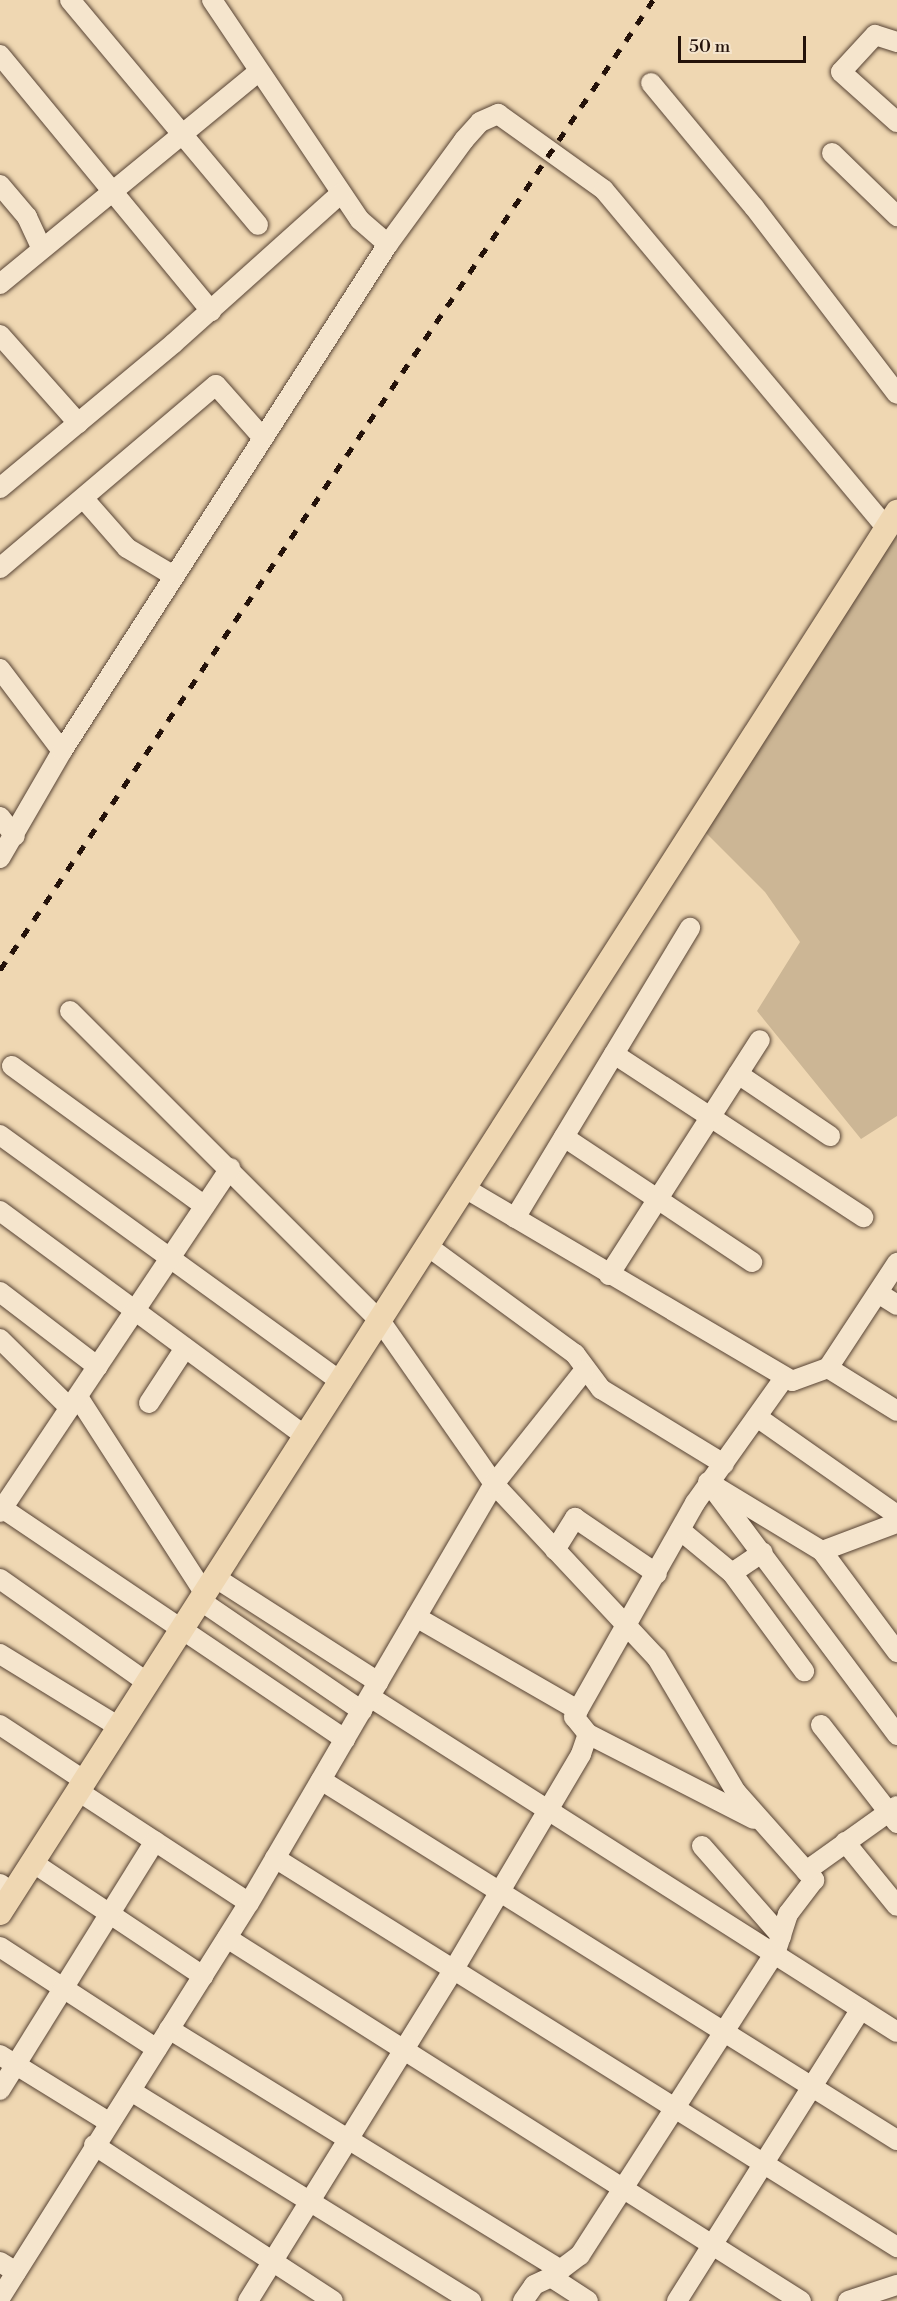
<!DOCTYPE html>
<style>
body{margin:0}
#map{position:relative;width:897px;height:2301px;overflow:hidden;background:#efd7b2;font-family:"Libre Bodoni",serif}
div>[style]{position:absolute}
.green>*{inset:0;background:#ccb695}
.roads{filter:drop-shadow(0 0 2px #574334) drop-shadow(0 0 2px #574334)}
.minor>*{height:20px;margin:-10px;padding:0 10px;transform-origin:10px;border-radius:10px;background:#f5e5cd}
.major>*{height:24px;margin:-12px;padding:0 12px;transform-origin:12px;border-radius:12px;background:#efd7b2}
.rail>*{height:4.5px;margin-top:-2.25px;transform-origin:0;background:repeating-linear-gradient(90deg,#24120a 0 10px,transparent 0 20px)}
span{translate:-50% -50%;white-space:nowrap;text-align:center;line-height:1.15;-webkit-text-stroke:4.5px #f5e5cd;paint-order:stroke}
.scale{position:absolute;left:678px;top:36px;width:128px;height:27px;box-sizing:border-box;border:3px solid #24120a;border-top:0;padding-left:8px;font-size:18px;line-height:21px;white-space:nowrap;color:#24120a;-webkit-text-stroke:4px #f5e5cd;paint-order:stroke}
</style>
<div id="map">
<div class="green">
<i style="clip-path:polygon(897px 533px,897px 1116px,861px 1139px,757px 1011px,800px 942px,765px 892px,704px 831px)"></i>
</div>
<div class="roads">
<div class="minor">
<i style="left:70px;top:0;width:293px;rotate:50.1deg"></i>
<i style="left:212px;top:0;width:265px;rotate:56.1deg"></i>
<i style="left:360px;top:220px;width:37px;rotate:41deg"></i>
<i style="left:897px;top:42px;width:23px;rotate:-162deg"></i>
<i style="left:875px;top:35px;width:50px;rotate:132.6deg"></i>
<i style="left:841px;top:72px;width:75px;rotate:41.8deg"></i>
<i style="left:0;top:55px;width:332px;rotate:50.5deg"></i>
<i style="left:651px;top:83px;width:161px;rotate:50.3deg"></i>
<i style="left:754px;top:207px;width:235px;rotate:52.6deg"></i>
<i style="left:832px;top:153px;width:91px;rotate:44.1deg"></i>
<i style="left:0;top:185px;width:42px;rotate:49.8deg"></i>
<i style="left:27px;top:217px;width:35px;rotate:65deg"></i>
<i style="left:0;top:284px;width:333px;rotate:-39.4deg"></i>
<i style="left:0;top:335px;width:118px;rotate:48.4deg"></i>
<i style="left:0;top:488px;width:226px;rotate:-39.8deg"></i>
<i style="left:174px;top:343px;width:224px;rotate:-41.9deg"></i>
<i style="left:84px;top:499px;width:65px;rotate:48.7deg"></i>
<i style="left:127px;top:548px;width:55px;rotate:30.8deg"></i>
<i style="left:0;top:568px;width:283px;rotate:-40.3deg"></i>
<i style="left:216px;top:385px;width:71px;rotate:48.4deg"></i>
<i style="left:0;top:669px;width:103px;rotate:52.9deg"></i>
<i style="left:0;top:817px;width:24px;rotate:52deg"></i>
<i style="left:0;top:858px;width:124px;rotate:-59.9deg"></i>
<i style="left:62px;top:751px;width:603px;rotate:-57.26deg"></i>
<i style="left:388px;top:244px;width:129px;rotate:-53.8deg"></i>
<i style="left:464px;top:140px;width:24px;rotate:-48deg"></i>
<i style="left:480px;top:122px;width:20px;rotate:-24deg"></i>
<i style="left:498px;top:114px;width:130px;rotate:35.6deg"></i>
<i style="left:604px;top:190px;width:441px;rotate:50.1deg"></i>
<i style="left:70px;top:1011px;width:440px;rotate:45deg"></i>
<i style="left:381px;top:1322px;width:198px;rotate:55.1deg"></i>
<i style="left:494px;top:1484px;width:238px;rotate:46.9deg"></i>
<i style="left:657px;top:1658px;width:156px;rotate:59.5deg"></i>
<i style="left:736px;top:1792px;width:118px;rotate:48.4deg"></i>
<i style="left:814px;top:1880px;width:43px;rotate:127.4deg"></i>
<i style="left:788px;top:1914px;width:39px;rotate:108deg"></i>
<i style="left:776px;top:1951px;width:362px;rotate:122.8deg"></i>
<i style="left:580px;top:2255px;width:36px;rotate:143deg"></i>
<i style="left:614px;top:1054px;width:298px;rotate:33.2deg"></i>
<i style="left:12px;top:1066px;width:238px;rotate:36deg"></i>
<i style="left:738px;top:1074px;width:111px;rotate:34deg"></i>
<i style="left:0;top:1135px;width:422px;rotate:35.9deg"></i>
<i style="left:564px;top:1137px;width:226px;rotate:33.6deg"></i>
<i style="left:463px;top:1187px;width:382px;rotate:30.5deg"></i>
<i style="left:792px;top:1381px;width:38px;rotate:-20deg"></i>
<i style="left:828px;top:1368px;width:126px;rotate:-56.7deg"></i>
<i style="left:0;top:1211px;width:381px;rotate:36.4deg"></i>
<i style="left:515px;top:1218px;width:339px;rotate:-58.9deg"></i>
<i style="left:426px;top:1245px;width:185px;rotate:36.2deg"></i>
<i style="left:575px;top:1354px;width:44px;rotate:53.4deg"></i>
<i style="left:601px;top:1389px;width:144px;rotate:31.4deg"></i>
<i style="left:609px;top:1275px;width:279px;rotate:-57.3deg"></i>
<i style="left:0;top:1292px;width:123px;rotate:37.4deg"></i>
<i style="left:878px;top:1293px;width:22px;rotate:32deg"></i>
<i style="left:0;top:1339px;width:98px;rotate:44.6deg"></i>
<i style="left:828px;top:1368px;width:81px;rotate:31.9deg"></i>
<i style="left:78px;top:1397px;width:234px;rotate:57.2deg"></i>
<i style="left:149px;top:1403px;width:66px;rotate:-56.8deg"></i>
<i style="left:757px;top:1417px;width:171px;rotate:35deg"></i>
<i style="left:708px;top:1482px;width:316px;rotate:53.2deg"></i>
<i style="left:718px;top:1488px;width:122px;rotate:31.2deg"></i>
<i style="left:822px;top:1551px;width:126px;rotate:53.4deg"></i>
<i style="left:2px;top:1508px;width:414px;rotate:34deg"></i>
<i style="left:0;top:1512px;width:414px;rotate:-56.2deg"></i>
<i style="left:680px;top:1530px;width:67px;rotate:39.6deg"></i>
<i style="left:732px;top:1573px;width:122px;rotate:53.7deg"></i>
<i style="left:555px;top:1550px;width:38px;rotate:-58deg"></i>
<i style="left:575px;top:1518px;width:99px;rotate:34.3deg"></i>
<i style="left:822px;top:1551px;width:80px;rotate:-20.5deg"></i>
<i style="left:732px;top:1573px;width:37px;rotate:-34deg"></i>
<i style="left:216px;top:1578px;width:193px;rotate:32.7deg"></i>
<i style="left:0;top:1579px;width:181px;rotate:35.1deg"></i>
<i style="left:201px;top:1601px;width:195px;rotate:34.3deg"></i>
<i style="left:416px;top:1617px;width:187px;rotate:29.9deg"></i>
<i style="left:0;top:1654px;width:140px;rotate:31.5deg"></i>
<i style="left:370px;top:1697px;width:624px;rotate:32.44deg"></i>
<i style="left:0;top:1725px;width:102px;rotate:33.4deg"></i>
<i style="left:821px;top:1725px;width:124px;rotate:52.2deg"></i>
<i style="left:588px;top:1734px;width:186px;rotate:27.1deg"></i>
<i style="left:321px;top:1780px;width:679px;rotate:32.01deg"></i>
<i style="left:78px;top:1791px;width:204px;rotate:33.2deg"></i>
<i style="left:845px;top:1842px;width:82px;rotate:50.9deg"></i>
<i style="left:702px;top:1846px;width:120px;rotate:48.7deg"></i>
<i style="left:275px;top:1858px;width:734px;rotate:32.02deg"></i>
<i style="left:32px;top:1862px;width:206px;rotate:33.7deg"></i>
<i style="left:806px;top:1871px;width:112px;rotate:-35.5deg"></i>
<i style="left:0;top:1884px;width:16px;rotate:35deg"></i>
<i style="left:227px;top:1938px;width:679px;rotate:32.31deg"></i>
<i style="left:0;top:1947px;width:187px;rotate:33deg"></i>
<i style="left:169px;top:2029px;width:460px;rotate:31.6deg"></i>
<i style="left:0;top:2055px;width:129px;rotate:31.7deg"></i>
<i style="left:0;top:2090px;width:293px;rotate:-58.1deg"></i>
<i style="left:131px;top:2091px;width:400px;rotate:31.7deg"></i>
<i style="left:94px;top:2145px;width:285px;rotate:33.1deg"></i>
<i style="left:0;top:2262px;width:19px;rotate:32deg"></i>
<i style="left:0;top:2298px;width:467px;rotate:-57.8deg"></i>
<i style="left:249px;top:1903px;width:485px;rotate:-59.7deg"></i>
<i style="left:494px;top:1484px;width:144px;rotate:-51.5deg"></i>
<i style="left:248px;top:2301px;width:391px;rotate:-58.2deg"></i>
<i style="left:454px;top:1969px;width:250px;rotate:-59.4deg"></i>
<i style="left:581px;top:1754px;width:21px;rotate:-71deg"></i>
<i style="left:588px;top:1734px;width:22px;rotate:-129deg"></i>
<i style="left:574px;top:1717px;width:246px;rotate:-60.5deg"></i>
<i style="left:695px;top:1503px;width:153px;rotate:-54.5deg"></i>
<i style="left:523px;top:2301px;width:19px;rotate:-55deg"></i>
<i style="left:534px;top:2285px;width:19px;rotate:-25deg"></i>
<i style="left:551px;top:2277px;width:44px;rotate:33deg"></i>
<i style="left:677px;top:2301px;width:345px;rotate:-57.8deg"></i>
<i style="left:848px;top:2301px;width:52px;rotate:-18.1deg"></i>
</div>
<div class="major">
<i style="left:0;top:1913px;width:1664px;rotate:-57.37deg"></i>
</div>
</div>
<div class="rail">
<i style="left:0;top:970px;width:1169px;rotate:-56.05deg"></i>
</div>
<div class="scale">50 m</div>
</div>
